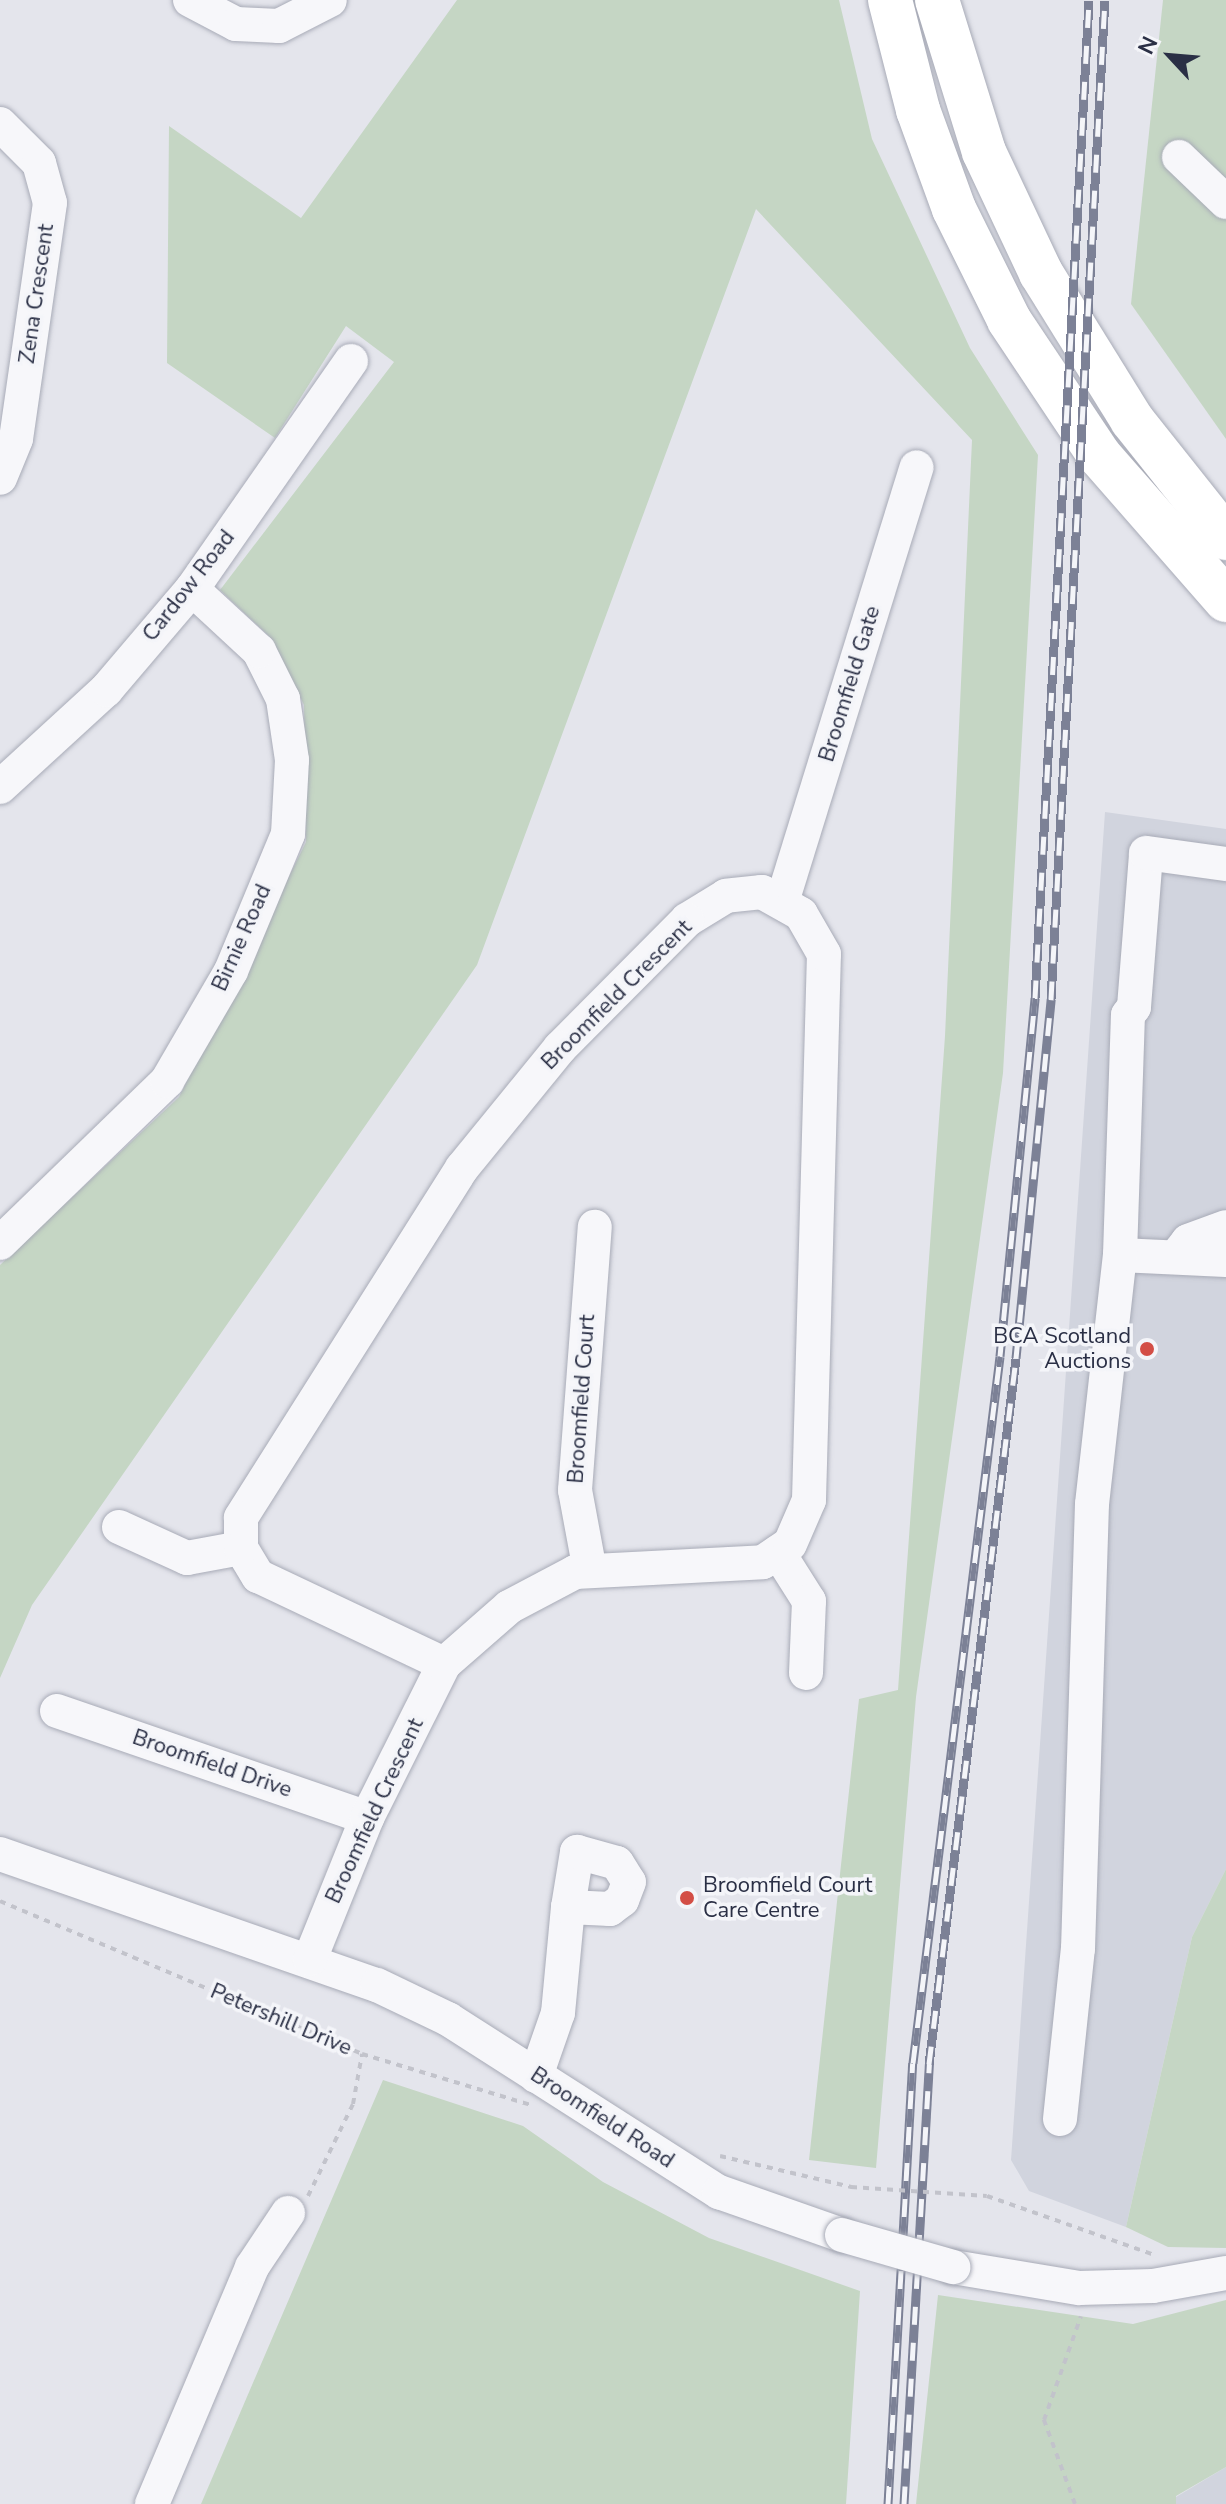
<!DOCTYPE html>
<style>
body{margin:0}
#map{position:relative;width:1226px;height:2504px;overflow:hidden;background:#e4e5ec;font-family:"Nunito Sans",sans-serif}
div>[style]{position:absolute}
.built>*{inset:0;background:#d1d4de}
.green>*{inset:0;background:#c5d6c4}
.path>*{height:4px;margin-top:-2px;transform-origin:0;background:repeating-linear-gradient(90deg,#c2c3cb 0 6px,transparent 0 12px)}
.roads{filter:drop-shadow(0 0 2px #a8abb7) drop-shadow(0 0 2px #a8abb7)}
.minor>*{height:34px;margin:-17px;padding:0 17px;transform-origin:17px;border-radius:17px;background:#f7f7fa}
.highway>*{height:44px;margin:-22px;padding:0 22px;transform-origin:22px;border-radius:22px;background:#fff}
.rail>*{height:9px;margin-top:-4.5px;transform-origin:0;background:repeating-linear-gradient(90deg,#f4f5f9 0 18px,#7c8196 0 36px);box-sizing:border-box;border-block:2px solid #7c8196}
.path-bridge>*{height:4px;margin-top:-2px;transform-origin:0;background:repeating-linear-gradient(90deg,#c2c3cb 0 6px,transparent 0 12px)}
.bridges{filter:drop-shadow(0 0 2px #a8abb7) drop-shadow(0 0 2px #a8abb7)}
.minor-bridge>*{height:34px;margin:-17px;padding:0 17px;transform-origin:17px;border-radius:17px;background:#f7f7fa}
.dots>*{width:22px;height:22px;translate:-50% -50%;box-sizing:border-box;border:4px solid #f4f5f9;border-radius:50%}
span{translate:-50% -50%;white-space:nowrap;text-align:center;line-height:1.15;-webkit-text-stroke:7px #f4f5f9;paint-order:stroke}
.street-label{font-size:22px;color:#2a2f45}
.poi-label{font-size:22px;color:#2a2f45}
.right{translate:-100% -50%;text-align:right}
.left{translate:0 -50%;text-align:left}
.north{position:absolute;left:1130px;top:16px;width:80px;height:80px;-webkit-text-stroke:6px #f4f5f9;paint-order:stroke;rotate:296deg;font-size:22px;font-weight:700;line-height:32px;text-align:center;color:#2a2f45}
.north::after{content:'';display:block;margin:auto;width:28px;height:36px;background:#2a2f45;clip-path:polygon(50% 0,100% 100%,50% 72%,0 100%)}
</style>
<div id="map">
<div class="built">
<i style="clip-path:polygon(1105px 812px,1226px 829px,1226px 1869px,1192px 1937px,1126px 2227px,1029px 2191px,1011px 2160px)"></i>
<i style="clip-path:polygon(1226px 2467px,1226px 2504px,1176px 2504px,1176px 2497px)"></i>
</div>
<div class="green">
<i style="clip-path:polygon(457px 0,839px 0,872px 139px,970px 348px,1038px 455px,1003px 1073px,916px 1697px,876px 2168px,809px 2160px,859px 1699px,898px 1690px,945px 1036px,972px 440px,756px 209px,477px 965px,32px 1605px,0 1678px,0 1265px,179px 1097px,306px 842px,304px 705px,272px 639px,220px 590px,394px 362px,346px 326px,275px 438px,167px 363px,169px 126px,301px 218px)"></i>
<i style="clip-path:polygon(1163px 0,1226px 0,1226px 439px,1131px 304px)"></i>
<i style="clip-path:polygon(1226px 1869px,1226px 2248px,1168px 2247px,1126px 2227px,1192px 1937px)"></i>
<i style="clip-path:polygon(383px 2080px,523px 2126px,603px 2182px,709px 2238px,860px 2291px,846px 2504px,201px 2504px)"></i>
<i style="clip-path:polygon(938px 2295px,1133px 2324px,1226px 2300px,1226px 2467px,1176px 2496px,1176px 2504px,916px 2504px)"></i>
</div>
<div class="path">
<i style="left:0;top:1901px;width:393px;rotate:22.9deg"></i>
<i style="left:362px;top:2054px;width:177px;rotate:16.8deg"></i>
<i style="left:720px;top:2156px;width:135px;rotate:13.3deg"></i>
<i style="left:308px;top:2196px;width:102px;rotate:-63.9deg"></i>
<i style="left:353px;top:2104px;width:51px;rotate:-79.8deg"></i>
<i style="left:987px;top:2196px;width:178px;rotate:19.4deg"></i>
<i style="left:1075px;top:2504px;width:90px;rotate:-110.3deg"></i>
<i style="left:1044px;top:2420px;width:110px;rotate:-70.4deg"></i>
</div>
<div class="roads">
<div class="minor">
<i style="left:190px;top:0;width:52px;rotate:27.6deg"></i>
<i style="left:236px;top:24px;width:43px;rotate:2.7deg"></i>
<i style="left:279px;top:26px;width:57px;rotate:-27deg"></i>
<i style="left:0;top:124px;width:55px;rotate:45deg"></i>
<i style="left:39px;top:163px;width:41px;rotate:74.6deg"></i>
<i style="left:50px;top:203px;width:238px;rotate:98.2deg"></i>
<i style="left:16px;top:439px;width:42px;rotate:112.3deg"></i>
<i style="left:1179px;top:157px;width:65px;rotate:43.8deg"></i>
<i style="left:0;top:787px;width:144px;rotate:-42.5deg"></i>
<i style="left:106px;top:690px;width:133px;rotate:-49.6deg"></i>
<i style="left:192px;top:589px;width:278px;rotate:-55.1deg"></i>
<i style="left:782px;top:902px;width:455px;rotate:-72.8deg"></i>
<i style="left:0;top:1243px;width:233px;rotate:-44.1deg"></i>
<i style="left:167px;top:1081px;width:127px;rotate:-59.8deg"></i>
<i style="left:231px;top:971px;width:148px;rotate:-67.4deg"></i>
<i style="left:288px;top:834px;width:74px;rotate:-86.9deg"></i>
<i style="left:292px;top:760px;width:62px;rotate:-98.4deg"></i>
<i style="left:283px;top:699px;width:54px;rotate:-116.6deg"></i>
<i style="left:259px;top:651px;width:91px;rotate:-137.2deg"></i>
<i style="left:1178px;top:1254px;width:16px;rotate:-52deg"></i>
<i style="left:1188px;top:1241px;width:40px;rotate:-20.2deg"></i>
<i style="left:1120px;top:1255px;width:106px;rotate:2.7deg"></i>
<i style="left:119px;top:1527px;width:75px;rotate:24.5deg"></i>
<i style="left:187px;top:1558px;width:55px;rotate:-10.5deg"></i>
<i style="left:778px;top:1552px;width:58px;rotate:57.7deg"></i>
<i style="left:809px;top:1601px;width:72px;rotate:92.4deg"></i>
<i style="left:590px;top:1571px;width:82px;rotate:-100.5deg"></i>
<i style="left:575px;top:1490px;width:264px;rotate:-85.7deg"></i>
<i style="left:57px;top:1711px;width:328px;rotate:19deg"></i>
<i style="left:0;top:1854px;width:399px;rotate:19.2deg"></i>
<i style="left:377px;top:1985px;width:79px;rotate:25.6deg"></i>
<i style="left:448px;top:2019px;width:322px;rotate:32.6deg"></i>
<i style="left:719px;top:2192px;width:130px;rotate:19.3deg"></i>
<i style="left:310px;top:1959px;width:152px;rotate:-68deg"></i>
<i style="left:367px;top:1818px;width:172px;rotate:-63.4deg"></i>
<i style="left:444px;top:1664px;width:86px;rotate:-41.2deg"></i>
<i style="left:509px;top:1607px;width:75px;rotate:-27.9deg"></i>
<i style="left:575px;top:1572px;width:188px;rotate:-3deg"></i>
<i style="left:763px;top:1562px;width:32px;rotate:-34deg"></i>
<i style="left:790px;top:1544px;width:48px;rotate:-66.6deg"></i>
<i style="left:809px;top:1500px;width:546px;rotate:-88.43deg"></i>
<i style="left:824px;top:954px;width:46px;rotate:-119.9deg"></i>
<i style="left:801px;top:914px;width:45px;rotate:-150.6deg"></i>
<i style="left:762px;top:892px;width:36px;rotate:174deg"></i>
<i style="left:726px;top:896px;width:46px;rotate:148.4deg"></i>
<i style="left:687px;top:920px;width:180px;rotate:134.8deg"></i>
<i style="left:560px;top:1048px;width:155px;rotate:129.2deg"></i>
<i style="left:462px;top:1168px;width:414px;rotate:122.3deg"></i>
<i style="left:241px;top:1518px;width:30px;rotate:90deg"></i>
<i style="left:241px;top:1548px;width:33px;rotate:59deg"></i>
<i style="left:258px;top:1576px;width:206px;rotate:25.3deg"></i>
<i style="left:536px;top:2076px;width:67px;rotate:-70.8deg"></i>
<i style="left:558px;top:2013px;width:106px;rotate:-84.6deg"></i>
<i style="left:568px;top:1907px;width:56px;rotate:-80.7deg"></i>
<i style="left:577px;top:1852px;width:41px;rotate:15.4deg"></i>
<i style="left:617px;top:1863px;width:22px;rotate:58deg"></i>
<i style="left:629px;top:1882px;width:19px;rotate:111deg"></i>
<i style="left:622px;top:1900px;width:15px;rotate:143deg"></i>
<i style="left:610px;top:1909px;width:42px;rotate:-177.3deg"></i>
<i style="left:1060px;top:2119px;width:171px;rotate:-84deg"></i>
<i style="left:1078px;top:1949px;width:445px;rotate:-88.2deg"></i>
<i style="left:1092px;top:1504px;width:251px;rotate:-83.6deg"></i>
<i style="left:1120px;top:1255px;width:240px;rotate:-88.1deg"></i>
<i style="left:1128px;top:1015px;width:10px;rotate:-53deg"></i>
<i style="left:1134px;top:1007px;width:154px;rotate:-85.5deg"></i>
<i style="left:1146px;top:853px;width:81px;rotate:7.8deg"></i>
<i style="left:953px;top:2267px;width:128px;rotate:9.5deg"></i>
<i style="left:1079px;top:2288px;width:74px;rotate:-1.5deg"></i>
<i style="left:1153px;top:2286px;width:74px;rotate:-10.1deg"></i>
<i style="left:152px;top:2504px;width:257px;rotate:-67.1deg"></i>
<i style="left:252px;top:2267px;width:65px;rotate:-56.3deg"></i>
</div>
<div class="highway">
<i style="left:890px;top:0;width:114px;rotate:75.7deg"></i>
<i style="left:918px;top:110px;width:105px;rotate:70deg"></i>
<i style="left:954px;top:209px;width:124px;rotate:63.6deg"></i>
<i style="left:1009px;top:320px;width:162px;rotate:56.3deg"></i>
<i style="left:1099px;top:455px;width:193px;rotate:48.8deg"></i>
<i style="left:937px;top:0;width:159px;rotate:72.8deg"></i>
<i style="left:984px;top:152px;width:134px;rotate:64.8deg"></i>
<i style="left:1041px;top:273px;width:173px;rotate:58.2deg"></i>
<i style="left:1132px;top:420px;width:151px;rotate:51.5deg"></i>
</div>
</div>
<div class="rail">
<i style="left:888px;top:2504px;width:442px;rotate:-86.8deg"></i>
<i style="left:913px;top:2063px;width:712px;rotate:-82.98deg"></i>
<i style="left:1000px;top:1356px;width:360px;rotate:-84.4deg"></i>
<i style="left:1035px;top:998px;width:999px;rotate:-86.9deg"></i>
<i style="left:904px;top:2504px;width:441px;rotate:-86.7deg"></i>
<i style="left:929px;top:2064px;width:711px;rotate:-82.97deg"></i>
<i style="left:1016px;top:1358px;width:361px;rotate:-84.4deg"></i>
<i style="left:1051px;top:999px;width:1000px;rotate:-86.91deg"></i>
</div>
<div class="path-bridge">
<i style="left:851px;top:2187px;width:136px;rotate:3.8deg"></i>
</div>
<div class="bridges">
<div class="minor-bridge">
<i style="left:842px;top:2235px;width:116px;rotate:16.1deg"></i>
</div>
</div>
<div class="dots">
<i style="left:1147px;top:1349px;background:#d34e46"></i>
<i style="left:687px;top:1898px;background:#d34e46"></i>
</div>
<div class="street-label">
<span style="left:37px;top:294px;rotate:-82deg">Zena Crescent</span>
<span style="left:189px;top:586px;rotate:-52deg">Cardow Road</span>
<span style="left:850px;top:684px;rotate:-73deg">Broomfield Gate</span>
<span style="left:242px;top:938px;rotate:-66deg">Birnie Road</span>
<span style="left:617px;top:995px;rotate:-45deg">Broomfield Crescent</span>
<span style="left:582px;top:1399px;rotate:-86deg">Broomfield Court</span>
<span style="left:212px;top:1764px;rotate:19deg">Broomfield Drive</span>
<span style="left:375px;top:1811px;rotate:-65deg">Broomfield Crescent</span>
<span style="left:281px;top:2020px;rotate:23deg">Petershill Drive</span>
<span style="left:602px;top:2118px;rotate:33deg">Broomfield Road</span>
</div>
<div class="poi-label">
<span class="right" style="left:1131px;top:1349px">BCA Scotland<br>Auctions</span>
<span class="left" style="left:703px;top:1898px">Broomfield Court<br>Care Centre</span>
</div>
<div class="north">N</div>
</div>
